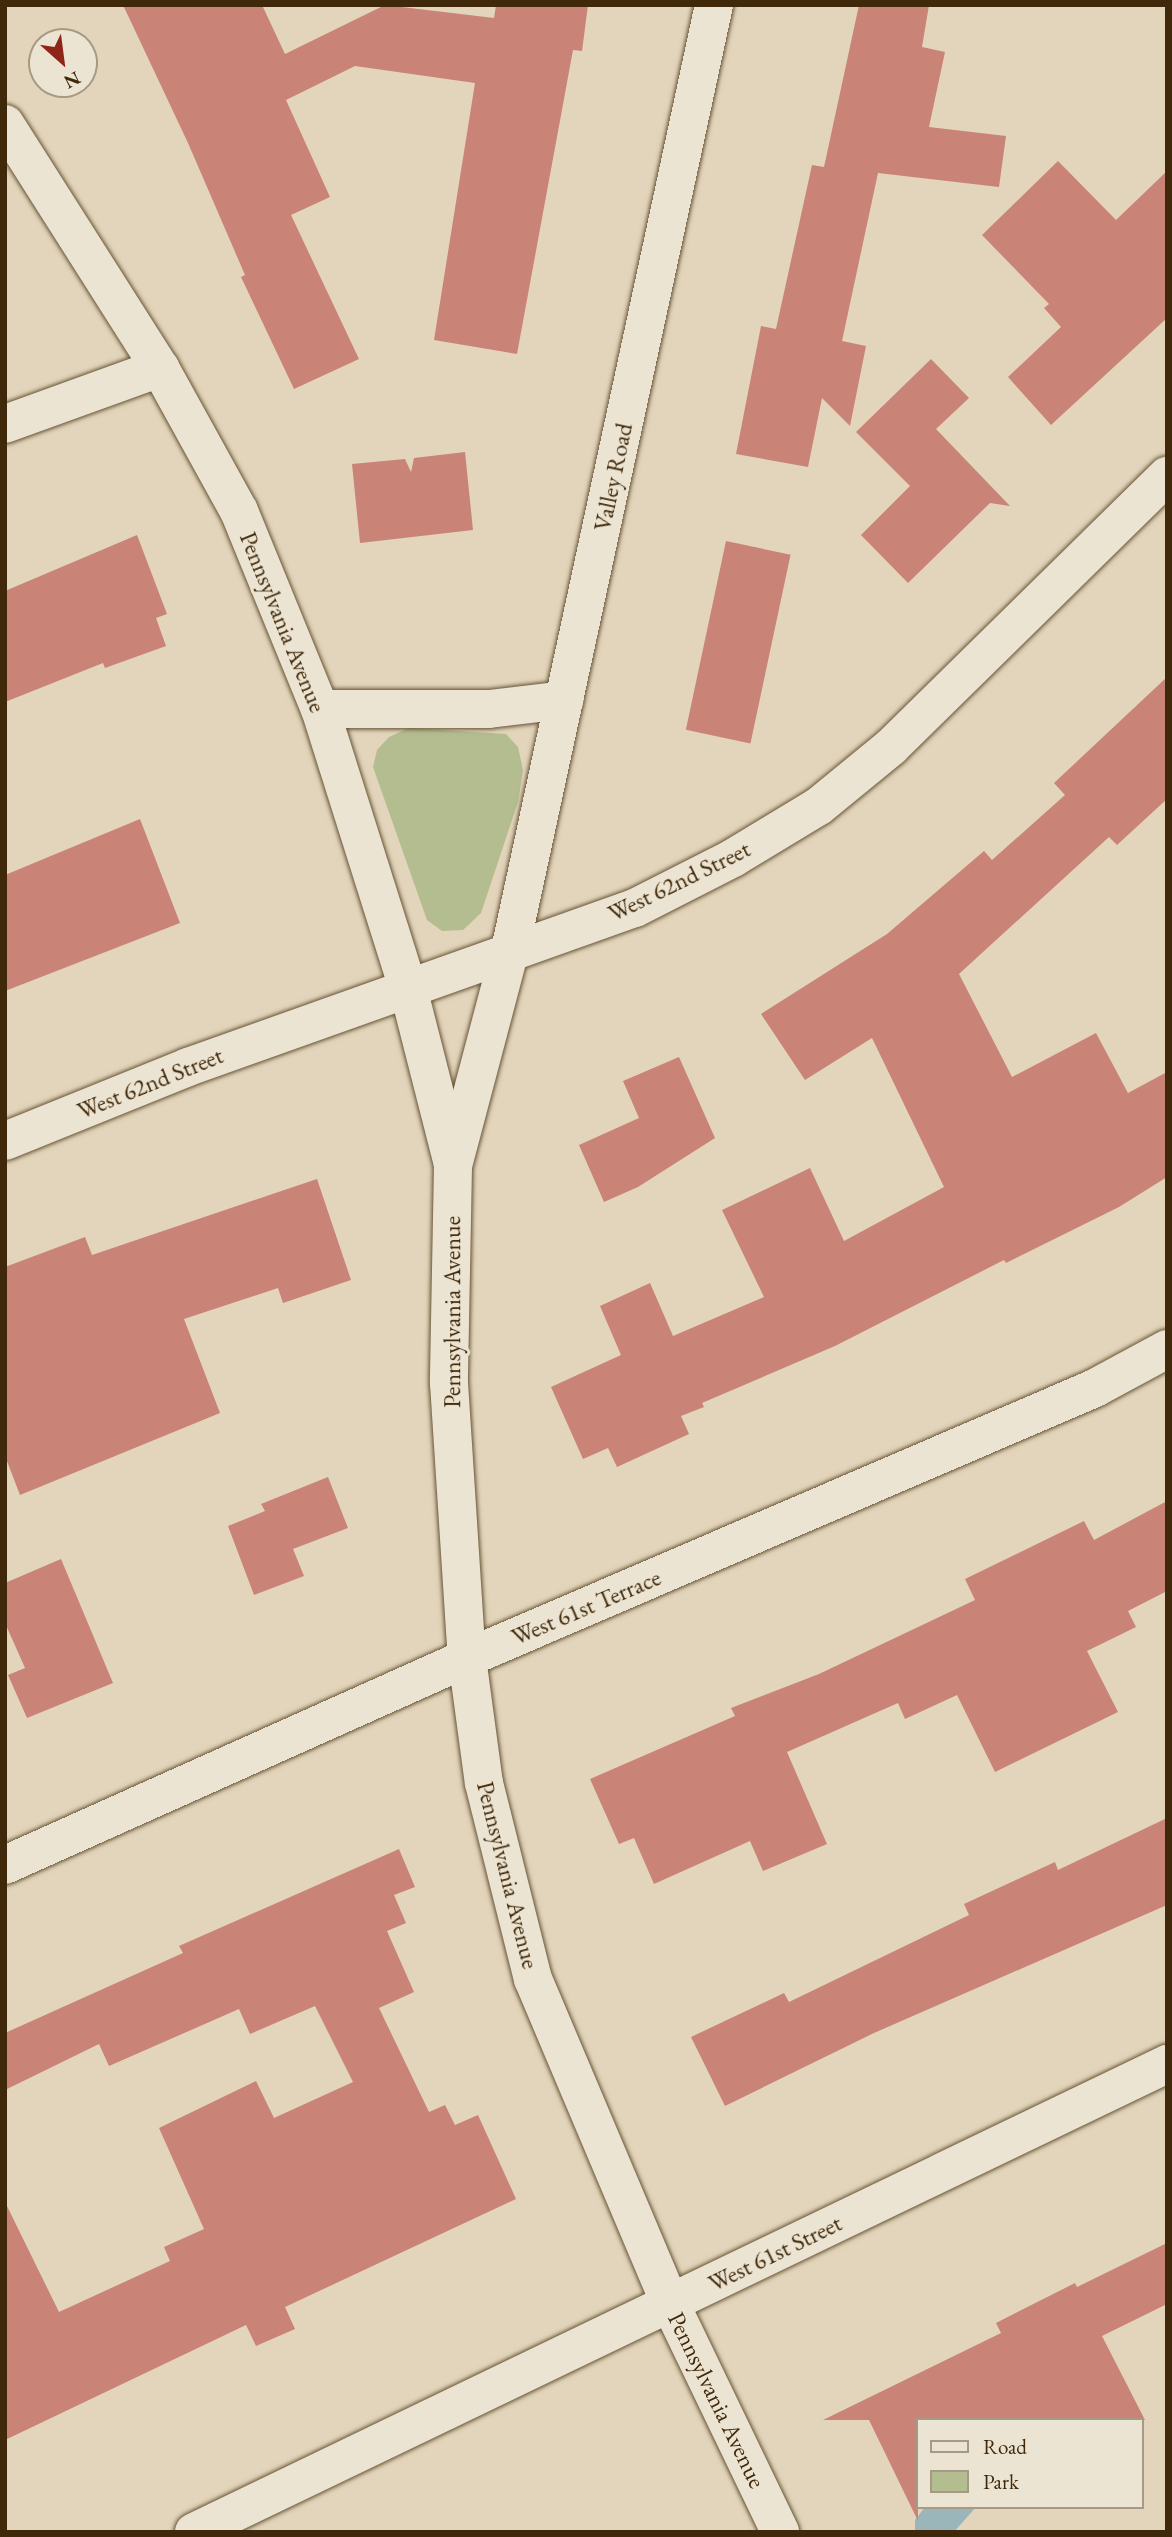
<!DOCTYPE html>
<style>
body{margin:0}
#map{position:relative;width:1172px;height:2537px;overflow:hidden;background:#e2d5bb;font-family:"EB Garamond",serif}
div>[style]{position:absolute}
.green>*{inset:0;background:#b3bd90}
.water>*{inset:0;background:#9ab6bb}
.building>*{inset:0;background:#ca8377;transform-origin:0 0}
.roads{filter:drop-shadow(0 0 2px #685436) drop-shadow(0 0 2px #685436)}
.minor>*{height:38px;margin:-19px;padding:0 19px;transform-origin:19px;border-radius:19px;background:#ece4d3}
span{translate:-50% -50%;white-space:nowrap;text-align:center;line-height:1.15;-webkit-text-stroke:6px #ece4d3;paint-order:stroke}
.street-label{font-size:24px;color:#40290a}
.frame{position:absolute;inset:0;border:7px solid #40290a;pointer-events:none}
.legend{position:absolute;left:916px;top:2418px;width:228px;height:91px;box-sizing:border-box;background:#ece4d3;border:2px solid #a79983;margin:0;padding:9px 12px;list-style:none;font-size:21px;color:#40290a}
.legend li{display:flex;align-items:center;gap:14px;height:35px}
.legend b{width:35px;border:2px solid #a79983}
.north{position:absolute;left:28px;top:28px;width:70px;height:70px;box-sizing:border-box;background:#ece4d3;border:2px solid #a79983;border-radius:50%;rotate:152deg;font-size:19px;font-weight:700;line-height:28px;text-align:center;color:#40290a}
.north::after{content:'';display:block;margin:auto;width:24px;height:32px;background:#8f2418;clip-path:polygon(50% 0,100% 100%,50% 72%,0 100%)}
</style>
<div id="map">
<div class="green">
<i style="clip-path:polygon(409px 728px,506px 734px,518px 747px,523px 770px,518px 802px,481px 913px,463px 930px,442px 931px,427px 920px,373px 767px,377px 750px,389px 737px)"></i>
</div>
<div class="water">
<i style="clip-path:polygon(925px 2507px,976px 2507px,954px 2532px,915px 2532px,915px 2520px)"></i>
</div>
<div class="building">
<i style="clip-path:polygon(123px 5px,262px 5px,285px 54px,385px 5px,494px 18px,496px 5px,588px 5px,582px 51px,573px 50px,517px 354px,434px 340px,475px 83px,355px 66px,286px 100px,330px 197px,291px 215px,359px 359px,294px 389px,241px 277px,245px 275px,188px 143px)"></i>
<i style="clip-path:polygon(859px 5px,929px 5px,922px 47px,945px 52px,929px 127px,1006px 136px,999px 187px,878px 173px,842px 341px,866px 346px,850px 426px,822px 398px,808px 467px,736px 454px,761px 326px,776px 329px,812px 165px,824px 167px)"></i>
<i style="clip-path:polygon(1058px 161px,1116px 220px,1167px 171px,1167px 318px,1051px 425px,1008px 377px,1061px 327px,1044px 308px,1049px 304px,982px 235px)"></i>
<i style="clip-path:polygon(931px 359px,969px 398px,936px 429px,1010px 506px,990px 503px,908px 583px,861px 535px,910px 486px,856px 432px)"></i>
<i style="clip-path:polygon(465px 452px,473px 530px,360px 543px,352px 464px,405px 459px,411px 472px,414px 458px)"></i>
<i style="clip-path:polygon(137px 535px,167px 614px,156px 618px,166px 646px,105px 668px,103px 663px,5px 702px,5px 591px)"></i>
<i style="left:726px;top:541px;width:66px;height:193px;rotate:12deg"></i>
<i style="clip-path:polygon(1167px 677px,1167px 799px,1117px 845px,1109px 837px,959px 974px,1012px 1077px,1096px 1033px,1128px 1093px,1167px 1072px,1167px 1177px,1119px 1207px,1006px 1263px,1004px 1260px,835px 1346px,702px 1403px,704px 1407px,681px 1416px,689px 1434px,617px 1467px,608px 1448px,583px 1459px,551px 1387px,621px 1355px,600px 1306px,650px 1283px,673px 1336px,764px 1297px,722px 1210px,810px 1168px,844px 1241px,944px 1187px,872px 1038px,805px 1080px,761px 1014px,887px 934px,984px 851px,992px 860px,1065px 795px,1054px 783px)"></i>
<i style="clip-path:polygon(140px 819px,180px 923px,5px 991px,5px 875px)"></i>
<i style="clip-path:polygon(679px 1057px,715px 1138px,638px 1187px,604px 1202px,579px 1145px,639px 1118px,623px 1081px)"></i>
<i style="clip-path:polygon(317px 1179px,351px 1280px,283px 1303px,278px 1288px,184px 1319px,220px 1413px,20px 1495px,5px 1456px,5px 1267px,85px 1237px,92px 1255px)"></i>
<i style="clip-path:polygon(328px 1477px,348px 1528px,293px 1549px,304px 1576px,254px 1595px,228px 1526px,265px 1511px,261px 1504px)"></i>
<i style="clip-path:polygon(1167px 1501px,1167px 1591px,1128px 1611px,1136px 1627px,1087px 1651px,1118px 1712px,995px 1772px,957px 1695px,905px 1719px,898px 1703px,787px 1752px,827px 1844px,763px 1871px,750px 1841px,654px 1884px,634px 1838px,619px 1844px,590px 1779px,735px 1716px,731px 1708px,819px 1674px,975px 1600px,965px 1579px,1084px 1521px,1094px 1540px)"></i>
<i style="clip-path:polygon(61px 1559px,113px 1683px,27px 1718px,8px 1675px,25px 1668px,5px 1623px,5px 1583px)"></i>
<i style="clip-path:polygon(1167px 1818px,1167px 1905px,874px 2033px,725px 2106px,691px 2037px,784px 1993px,789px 2002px,969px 1915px,964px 1904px,1055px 1862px,1058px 1870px)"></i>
<i style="clip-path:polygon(399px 1849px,415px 1887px,394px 1895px,406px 1923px,387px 1931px,414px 1992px,379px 2008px,429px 2112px,445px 2105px,455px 2125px,478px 2115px,516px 2199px,285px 2307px,295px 2329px,256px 2346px,246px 2325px,5px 2440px,5px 2202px,59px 2312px,170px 2261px,164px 2247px,204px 2229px,159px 2128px,256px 2081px,274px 2118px,353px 2082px,315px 2006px,250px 2034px,239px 2009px,109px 2066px,99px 2044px,5px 2090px,5px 2033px,183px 1953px,179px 1946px)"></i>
<i style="clip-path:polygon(1167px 2243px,1167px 2304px,1102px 2336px,1145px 2420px,918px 2420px,918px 2521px,869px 2420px,823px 2420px,1001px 2333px,996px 2323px,1075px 2283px,1077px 2287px)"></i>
</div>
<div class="roads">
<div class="minor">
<i style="left:714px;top:5px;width:967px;rotate:102.18deg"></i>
<i style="left:510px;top:950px;width:223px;rotate:104.8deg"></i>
<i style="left:453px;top:1166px;width:217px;rotate:91.1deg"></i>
<i style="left:449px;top:1383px;width:276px;rotate:86.3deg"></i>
<i style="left:467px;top:1658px;width:126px;rotate:82.3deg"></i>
<i style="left:484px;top:1783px;width:202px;rotate:76deg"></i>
<i style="left:533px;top:1979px;width:352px;rotate:67.1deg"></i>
<i style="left:670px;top:2303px;width:254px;rotate:64.3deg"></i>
<i style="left:5px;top:124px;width:289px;rotate:57.6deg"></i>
<i style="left:160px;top:368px;width:163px;rotate:61.1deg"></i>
<i style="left:239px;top:511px;width:214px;rotate:67.8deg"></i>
<i style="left:320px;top:709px;width:293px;rotate:72.5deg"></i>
<i style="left:408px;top:988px;width:179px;rotate:75.7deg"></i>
<i style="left:5px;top:424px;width:165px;rotate:-19.9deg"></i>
<i style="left:320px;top:709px;width:169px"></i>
<i style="left:489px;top:709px;width:76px;rotate:-6.8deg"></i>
<i style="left:5px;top:1141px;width:197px;rotate:-22deg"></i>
<i style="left:188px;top:1067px;width:474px;rotate:-19.6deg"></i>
<i style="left:635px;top:908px;width:110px;rotate:-27deg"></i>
<i style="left:733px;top:858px;width:100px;rotate:-31.2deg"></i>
<i style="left:819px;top:806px;width:93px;rotate:-39.3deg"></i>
<i style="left:891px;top:747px;width:387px;rotate:-44.5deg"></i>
<i style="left:5px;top:1865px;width:506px;rotate:-24.13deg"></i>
<i style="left:467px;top:1658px;width:684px;rotate:-23.26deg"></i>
<i style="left:1095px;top:1388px;width:82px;rotate:-28.4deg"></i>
<i style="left:194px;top:2532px;width:1080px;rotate:-25.69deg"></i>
</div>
</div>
<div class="street-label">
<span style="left:613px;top:477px;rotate:-78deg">Valley Road</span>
<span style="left:283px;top:622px;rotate:68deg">Pennsylvania Avenue</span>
<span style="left:679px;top:881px;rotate:-26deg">West 62nd Street</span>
<span style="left:150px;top:1083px;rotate:-22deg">West 62nd Street</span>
<span style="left:452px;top:1312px;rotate:-90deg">Pennsylvania Avenue</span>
<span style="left:586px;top:1607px;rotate:-23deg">West 61st Terrace</span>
<span style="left:508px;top:1875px;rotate:76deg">Pennsylvania Avenue</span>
<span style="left:775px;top:2253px;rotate:-26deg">West 61st Street</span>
<span style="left:717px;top:2400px;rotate:64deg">Pennsylvania Avenue</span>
</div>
<div class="frame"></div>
<ul class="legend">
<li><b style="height:9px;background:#ece4d3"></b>Road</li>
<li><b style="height:19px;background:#b3bd90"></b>Park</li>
</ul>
<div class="north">N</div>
</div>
